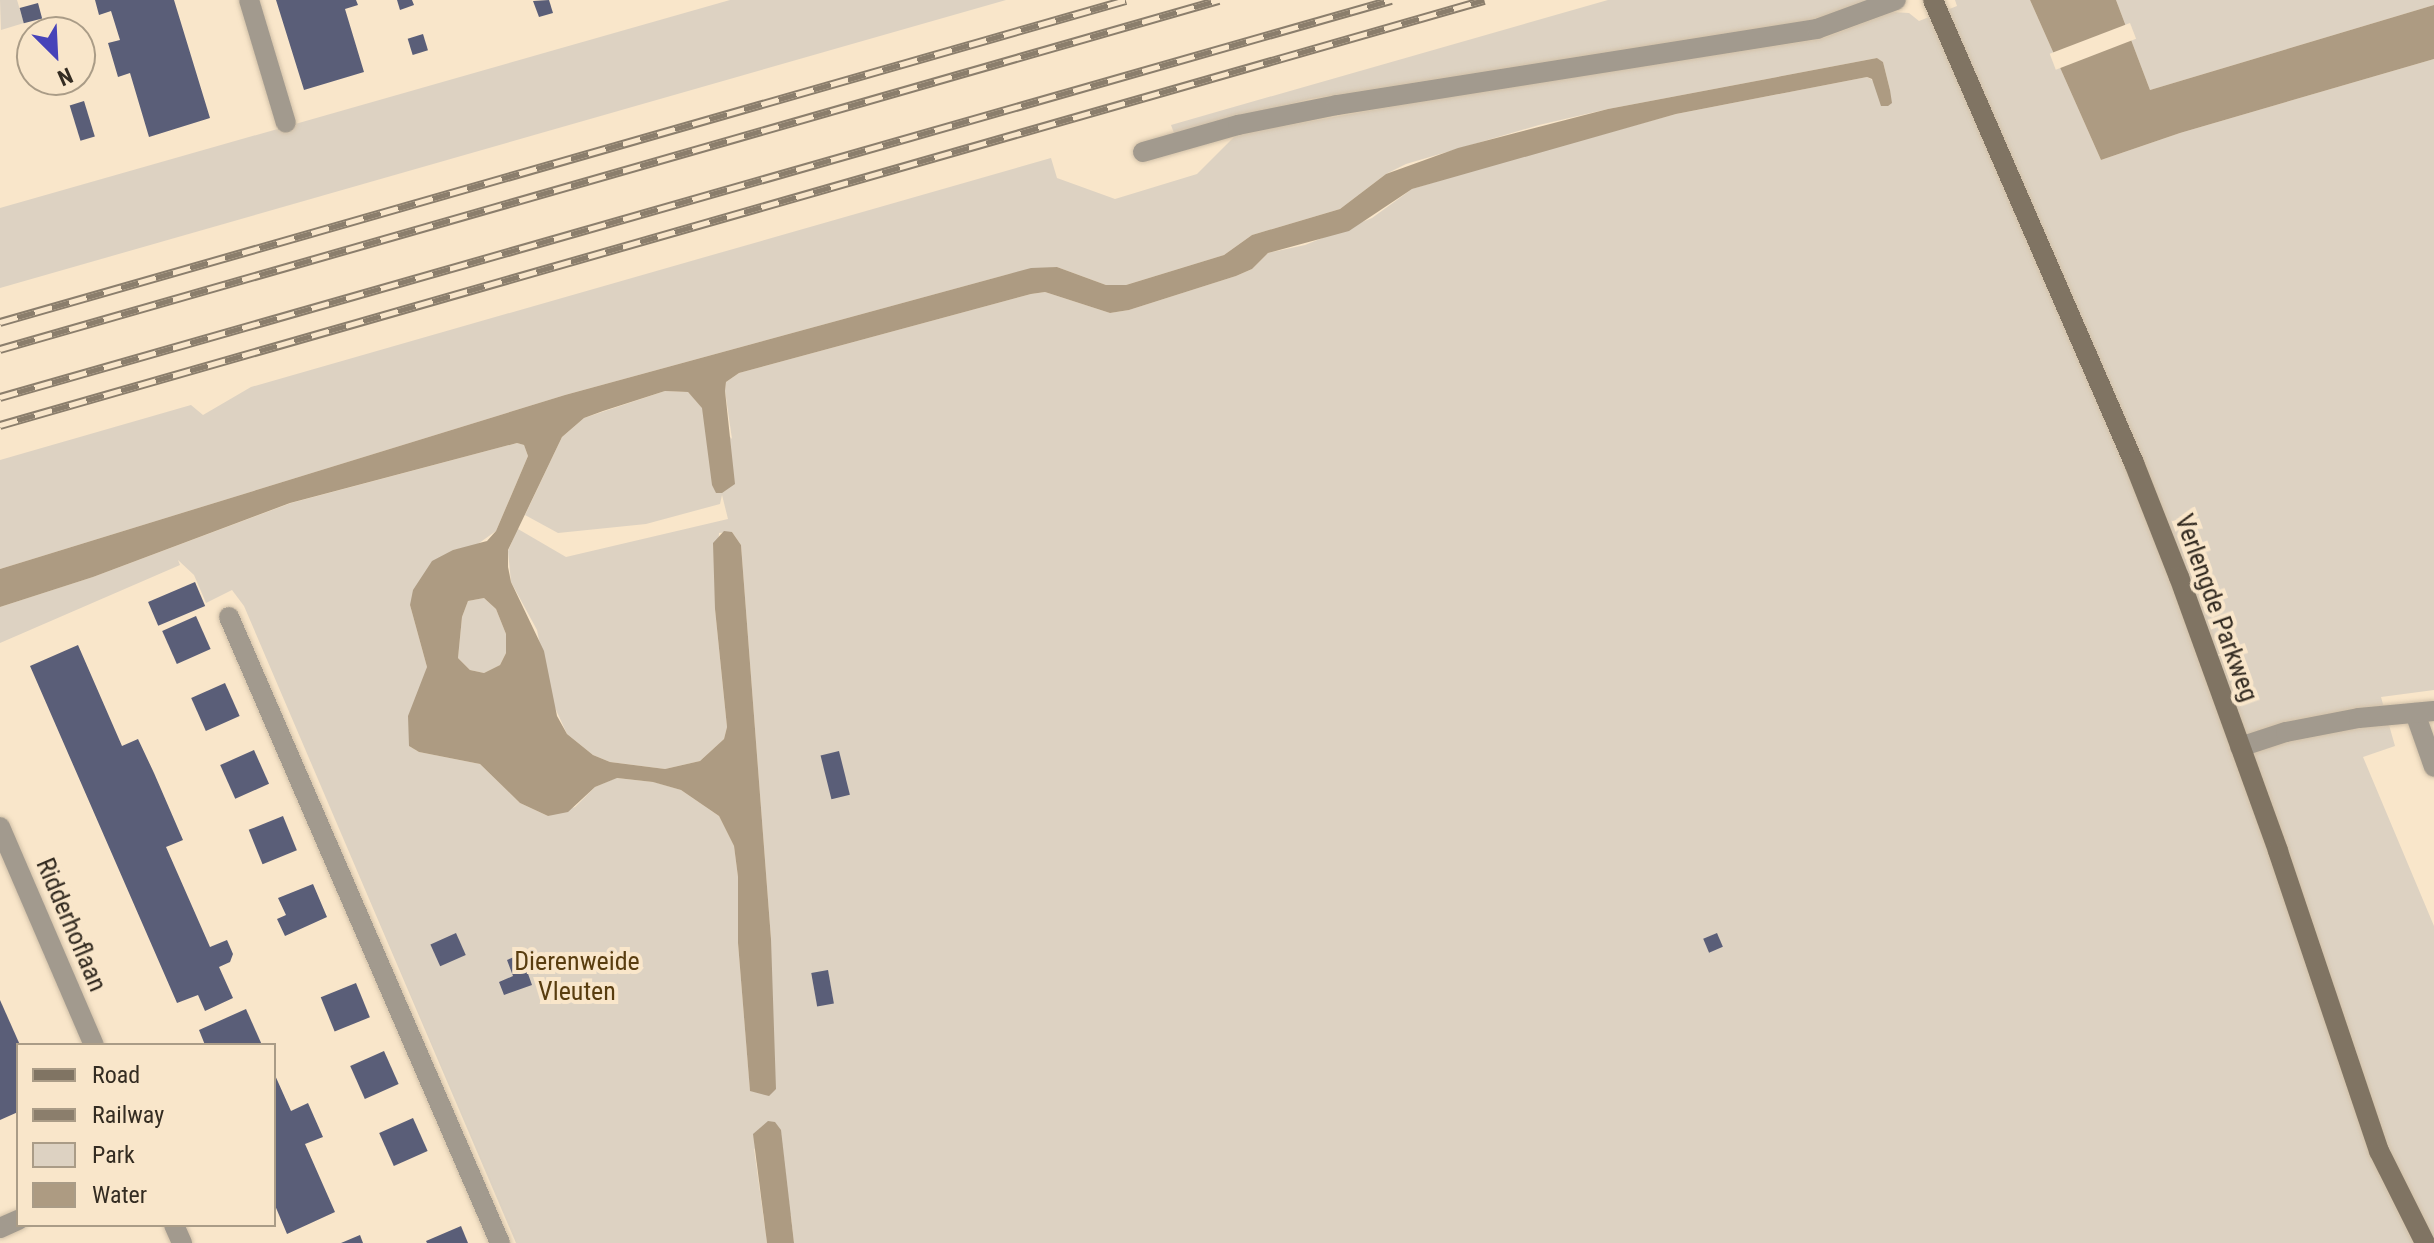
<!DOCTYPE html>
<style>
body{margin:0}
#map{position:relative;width:2434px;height:1243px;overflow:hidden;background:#f9e6ca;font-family:"Roboto Condensed",sans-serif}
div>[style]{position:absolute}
.green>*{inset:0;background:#ddd2c2}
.water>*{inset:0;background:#ad9b82}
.pier>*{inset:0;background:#f9e6ca;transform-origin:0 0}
.building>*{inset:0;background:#5a5e78;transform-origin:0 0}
.roads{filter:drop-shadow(0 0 2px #d2c1a8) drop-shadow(0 0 2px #d2c1a8)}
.lane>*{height:20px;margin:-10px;padding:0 10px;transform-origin:10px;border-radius:10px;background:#a29a8e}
.street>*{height:20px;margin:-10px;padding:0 10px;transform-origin:10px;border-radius:10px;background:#a29a8e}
.secondary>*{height:20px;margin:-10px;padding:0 10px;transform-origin:10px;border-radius:10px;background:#807463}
.rail>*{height:9px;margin-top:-4.5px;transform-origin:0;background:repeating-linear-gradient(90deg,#f9e6ca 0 18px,#8b7e6c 0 36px);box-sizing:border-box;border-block:2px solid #8b7e6c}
span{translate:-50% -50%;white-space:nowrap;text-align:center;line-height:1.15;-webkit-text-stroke:8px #f9e6ca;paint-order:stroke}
.street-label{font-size:26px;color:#342c22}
.park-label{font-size:26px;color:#593d0f}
.legend{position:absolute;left:16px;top:1043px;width:260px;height:184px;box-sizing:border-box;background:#f9e6ca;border:2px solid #aa9c87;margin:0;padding:10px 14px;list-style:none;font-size:24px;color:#342c22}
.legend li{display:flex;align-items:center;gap:16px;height:40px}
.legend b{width:40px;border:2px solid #aa9c87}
.north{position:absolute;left:16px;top:16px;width:80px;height:80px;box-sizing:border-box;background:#f9e6ca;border:2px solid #aa9c87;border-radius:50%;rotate:156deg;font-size:22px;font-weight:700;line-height:32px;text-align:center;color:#342c22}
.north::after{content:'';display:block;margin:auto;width:28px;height:36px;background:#4743b9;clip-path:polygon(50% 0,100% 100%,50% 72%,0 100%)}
</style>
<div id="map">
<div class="green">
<i style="clip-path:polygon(0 0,17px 0,24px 23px,1px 30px)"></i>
<i style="clip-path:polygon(730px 0,1006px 0,0 288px,0 208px)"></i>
<i style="clip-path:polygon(1608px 0,1873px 0,1817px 19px,1310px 99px,1174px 133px,1171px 125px)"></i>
<i style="clip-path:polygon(1955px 0,2030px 0,2101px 160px,2180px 133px,2434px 59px,2434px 690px,2381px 697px,2395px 746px,2363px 757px,2434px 926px,2434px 1243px,794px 1243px,791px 1216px,754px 1148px,767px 1243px,516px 1243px,244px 606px,232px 590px,206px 603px,194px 575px,178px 560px,180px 565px,0 643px,0 607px,93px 577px,291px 503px,517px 443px,524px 445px,528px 456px,496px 531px,475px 546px,453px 550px,410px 605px,427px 667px,409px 746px,419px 752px,480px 764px,520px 803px,548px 816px,575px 807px,595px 787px,616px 778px,654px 782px,681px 790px,719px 816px,734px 846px,738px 877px,738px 943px,750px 1090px,771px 939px,741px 545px,732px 532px,719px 533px,715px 609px,727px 727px,724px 739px,700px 761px,665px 769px,610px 762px,593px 755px,567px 734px,551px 699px,537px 630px,511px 582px,508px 551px,516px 532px,518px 529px,566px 557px,728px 519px,722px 495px,720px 504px,646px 524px,558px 533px,525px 515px,562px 437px,584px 418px,665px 391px,688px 392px,732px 439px,725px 391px,726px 382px,739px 373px,1031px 294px,1045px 292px,1110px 313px,1129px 310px,1236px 276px,1252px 269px,1268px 253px,1305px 245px,1372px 218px,1412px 189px,1491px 165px,1676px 114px,1867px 77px,1890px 90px,1883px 62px,1877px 58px,1608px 109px,1539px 125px,1406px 164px,1386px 174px,1340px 209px,1252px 235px,1224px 255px,1126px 285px,1106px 285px,1057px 267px,1009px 274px,565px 395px,0 569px,0 460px,191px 405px,203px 415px,251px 387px,1051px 158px,1057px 178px,1115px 199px,1197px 174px,1237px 134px,1497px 88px,1821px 39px,1892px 12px,1909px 13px,1919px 21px,1957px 6px)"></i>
<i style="clip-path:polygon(2116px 0,2434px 0,2434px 5px,2150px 90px)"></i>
<i style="clip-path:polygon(484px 598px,496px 609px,506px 634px,506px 653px,500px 665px,484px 673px,470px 670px,458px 658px,462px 617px,468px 601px)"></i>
</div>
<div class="water">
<i style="clip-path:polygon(2030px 0,2116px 0,2150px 90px,2434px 5px,2434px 59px,2180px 133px,2101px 160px)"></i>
<i style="clip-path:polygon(evenodd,1877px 58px,1883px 62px,1890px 90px,1892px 103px,1888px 106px,1881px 106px,1872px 79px,1867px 77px,1676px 114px,1412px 189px,1349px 231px,1268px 253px,1252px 269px,1236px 276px,1129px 310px,1110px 313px,1045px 292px,1031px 294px,739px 373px,726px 382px,725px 391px,735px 484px,722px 493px,716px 493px,712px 485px,702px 408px,688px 392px,665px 391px,603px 411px,584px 418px,562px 437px,508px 550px,508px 567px,511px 582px,544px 651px,557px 716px,567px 734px,593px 755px,610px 762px,665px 769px,700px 761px,724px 739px,727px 727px,715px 609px,713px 543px,724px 531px,732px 532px,741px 545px,771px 939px,776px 1089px,769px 1096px,750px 1091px,738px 943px,738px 877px,734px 846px,719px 816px,681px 790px,653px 782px,617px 778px,595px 787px,568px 812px,548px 816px,520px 803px,480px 764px,419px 752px,409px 746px,408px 716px,427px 667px,410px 605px,413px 590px,432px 561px,453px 550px,487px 541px,496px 531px,528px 456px,524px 445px,517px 443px,290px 503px,93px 577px,0 607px,0 569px,565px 395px,1031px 268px,1057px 267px,1106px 285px,1126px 285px,1224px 255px,1252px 235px,1340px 209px,1386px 174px,1458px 148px,1608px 109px,1877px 58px,484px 598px,496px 609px,506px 634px,506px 653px,500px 665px,484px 673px,470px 670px,458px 658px,462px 617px,468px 601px,484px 598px)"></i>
<i style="clip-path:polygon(768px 1121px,775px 1122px,781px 1130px,794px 1243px,767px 1243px,753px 1134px)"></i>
</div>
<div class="pier">
<i style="left:2130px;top:23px;width:17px;height:86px;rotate:69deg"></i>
</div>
<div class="building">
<i style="clip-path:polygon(95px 0,174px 0,210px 118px,149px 137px,130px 73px,118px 77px,108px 43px,120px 40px,111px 11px,99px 15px)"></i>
<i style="clip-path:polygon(276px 0,356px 0,358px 5px,345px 9px,364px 72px,304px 90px)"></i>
<i style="clip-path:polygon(397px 0,412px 0,414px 5px,400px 10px)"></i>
<i style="clip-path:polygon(549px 0,553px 13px,539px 17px,533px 1px)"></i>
<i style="left:38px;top:3px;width:16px;height:19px;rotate:75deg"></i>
<i style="left:423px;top:34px;width:17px;height:16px;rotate:73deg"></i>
<i style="left:84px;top:101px;width:37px;height:15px;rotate:73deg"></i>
<i style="left:195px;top:582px;width:26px;height:51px;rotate:67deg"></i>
<i style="left:196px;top:616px;width:36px;height:37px;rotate:66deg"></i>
<i style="clip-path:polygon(78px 645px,122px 746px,138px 739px,154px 773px,183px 840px,166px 847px,210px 947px,227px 940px,233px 954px,230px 962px,219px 967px,233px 998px,205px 1011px,198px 995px,177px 1003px,30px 666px)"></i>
<i style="left:225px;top:683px;width:36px;height:37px;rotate:66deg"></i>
<i style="left:254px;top:750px;width:37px;height:37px;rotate:66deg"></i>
<i style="left:839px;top:751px;width:45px;height:19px;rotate:76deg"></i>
<i style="left:283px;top:816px;width:37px;height:37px;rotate:68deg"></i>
<i style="clip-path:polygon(313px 884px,327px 917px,285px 936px,277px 919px,286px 915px,278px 898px)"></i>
<i style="left:456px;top:933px;width:24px;height:28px;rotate:66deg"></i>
<i style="left:1717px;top:933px;width:15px;height:15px;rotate:67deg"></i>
<i style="clip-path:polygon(521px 954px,532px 985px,504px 995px,499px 982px,513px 976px,507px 960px)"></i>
<i style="left:828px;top:970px;width:34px;height:17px;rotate:80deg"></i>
<i style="left:356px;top:983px;width:37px;height:38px;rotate:68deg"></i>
<i style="clip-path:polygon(0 1000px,20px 1045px,18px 1112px,0 1120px)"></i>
<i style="clip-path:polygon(246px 1009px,262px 1045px,205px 1045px,199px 1030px)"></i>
<i style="left:384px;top:1051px;width:36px;height:37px;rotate:66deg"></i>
<i style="clip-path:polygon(274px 1073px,291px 1111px,308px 1103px,323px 1137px,305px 1144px,335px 1212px,287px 1234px,274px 1203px)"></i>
<i style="left:413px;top:1118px;width:36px;height:37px;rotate:66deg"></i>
<i style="clip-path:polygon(461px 1226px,468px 1243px,427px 1243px,426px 1241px)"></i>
<i style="clip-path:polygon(360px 1235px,363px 1243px,341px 1243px)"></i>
</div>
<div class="roads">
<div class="lane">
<i style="left:1143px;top:152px;width:99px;rotate:-15.9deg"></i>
<i style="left:1238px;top:125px;width:101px;rotate:-11.4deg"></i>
<i style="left:1337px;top:105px;width:486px;rotate:-9deg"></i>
<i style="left:1817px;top:29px;width:84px;rotate:-20.2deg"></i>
<i style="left:229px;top:617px;width:682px;rotate:66.59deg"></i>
<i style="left:2415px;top:713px;width:57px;rotate:70.6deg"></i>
<i style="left:2240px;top:747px;width:48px;rotate:-18.1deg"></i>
<i style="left:2286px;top:732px;width:74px;rotate:-10.9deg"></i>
<i style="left:2359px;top:718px;width:75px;rotate:-5.3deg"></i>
</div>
<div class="street">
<i style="left:249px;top:0;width:128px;rotate:73.3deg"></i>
<i style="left:0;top:827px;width:237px;rotate:66.7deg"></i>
<i style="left:174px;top:1225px;width:20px;rotate:66deg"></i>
<i style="left:0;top:1228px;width:20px;rotate:-24deg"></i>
</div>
<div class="secondary">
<i style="left:1933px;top:0;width:505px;rotate:66.53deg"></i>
<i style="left:2134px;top:463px;width:123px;rotate:68.5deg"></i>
<i style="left:2179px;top:577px;width:291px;rotate:70.1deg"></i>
<i style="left:2278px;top:851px;width:317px;rotate:71.4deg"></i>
<i style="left:2379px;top:1151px;width:103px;rotate:63.4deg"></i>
</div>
</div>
<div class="rail">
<i style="left:0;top:322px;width:1171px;rotate:-15.96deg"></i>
<i style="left:0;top:349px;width:1268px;rotate:-15.98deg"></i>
<i style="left:0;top:397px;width:1447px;rotate:-15.93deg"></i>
<i style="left:0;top:425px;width:1544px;rotate:-15.98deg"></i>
</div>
<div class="street-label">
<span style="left:2216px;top:608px;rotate:70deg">Verlengde Parkweg</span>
<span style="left:71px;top:925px;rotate:67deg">Ridderhoflaan</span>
</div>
<div class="park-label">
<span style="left:577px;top:977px">Dierenweide<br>Vleuten</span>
</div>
<ul class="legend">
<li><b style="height:10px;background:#807463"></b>Road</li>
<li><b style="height:10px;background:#8b7e6c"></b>Railway</li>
<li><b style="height:22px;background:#ddd2c2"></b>Park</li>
<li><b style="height:22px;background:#ad9b82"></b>Water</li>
</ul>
<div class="north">N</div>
</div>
